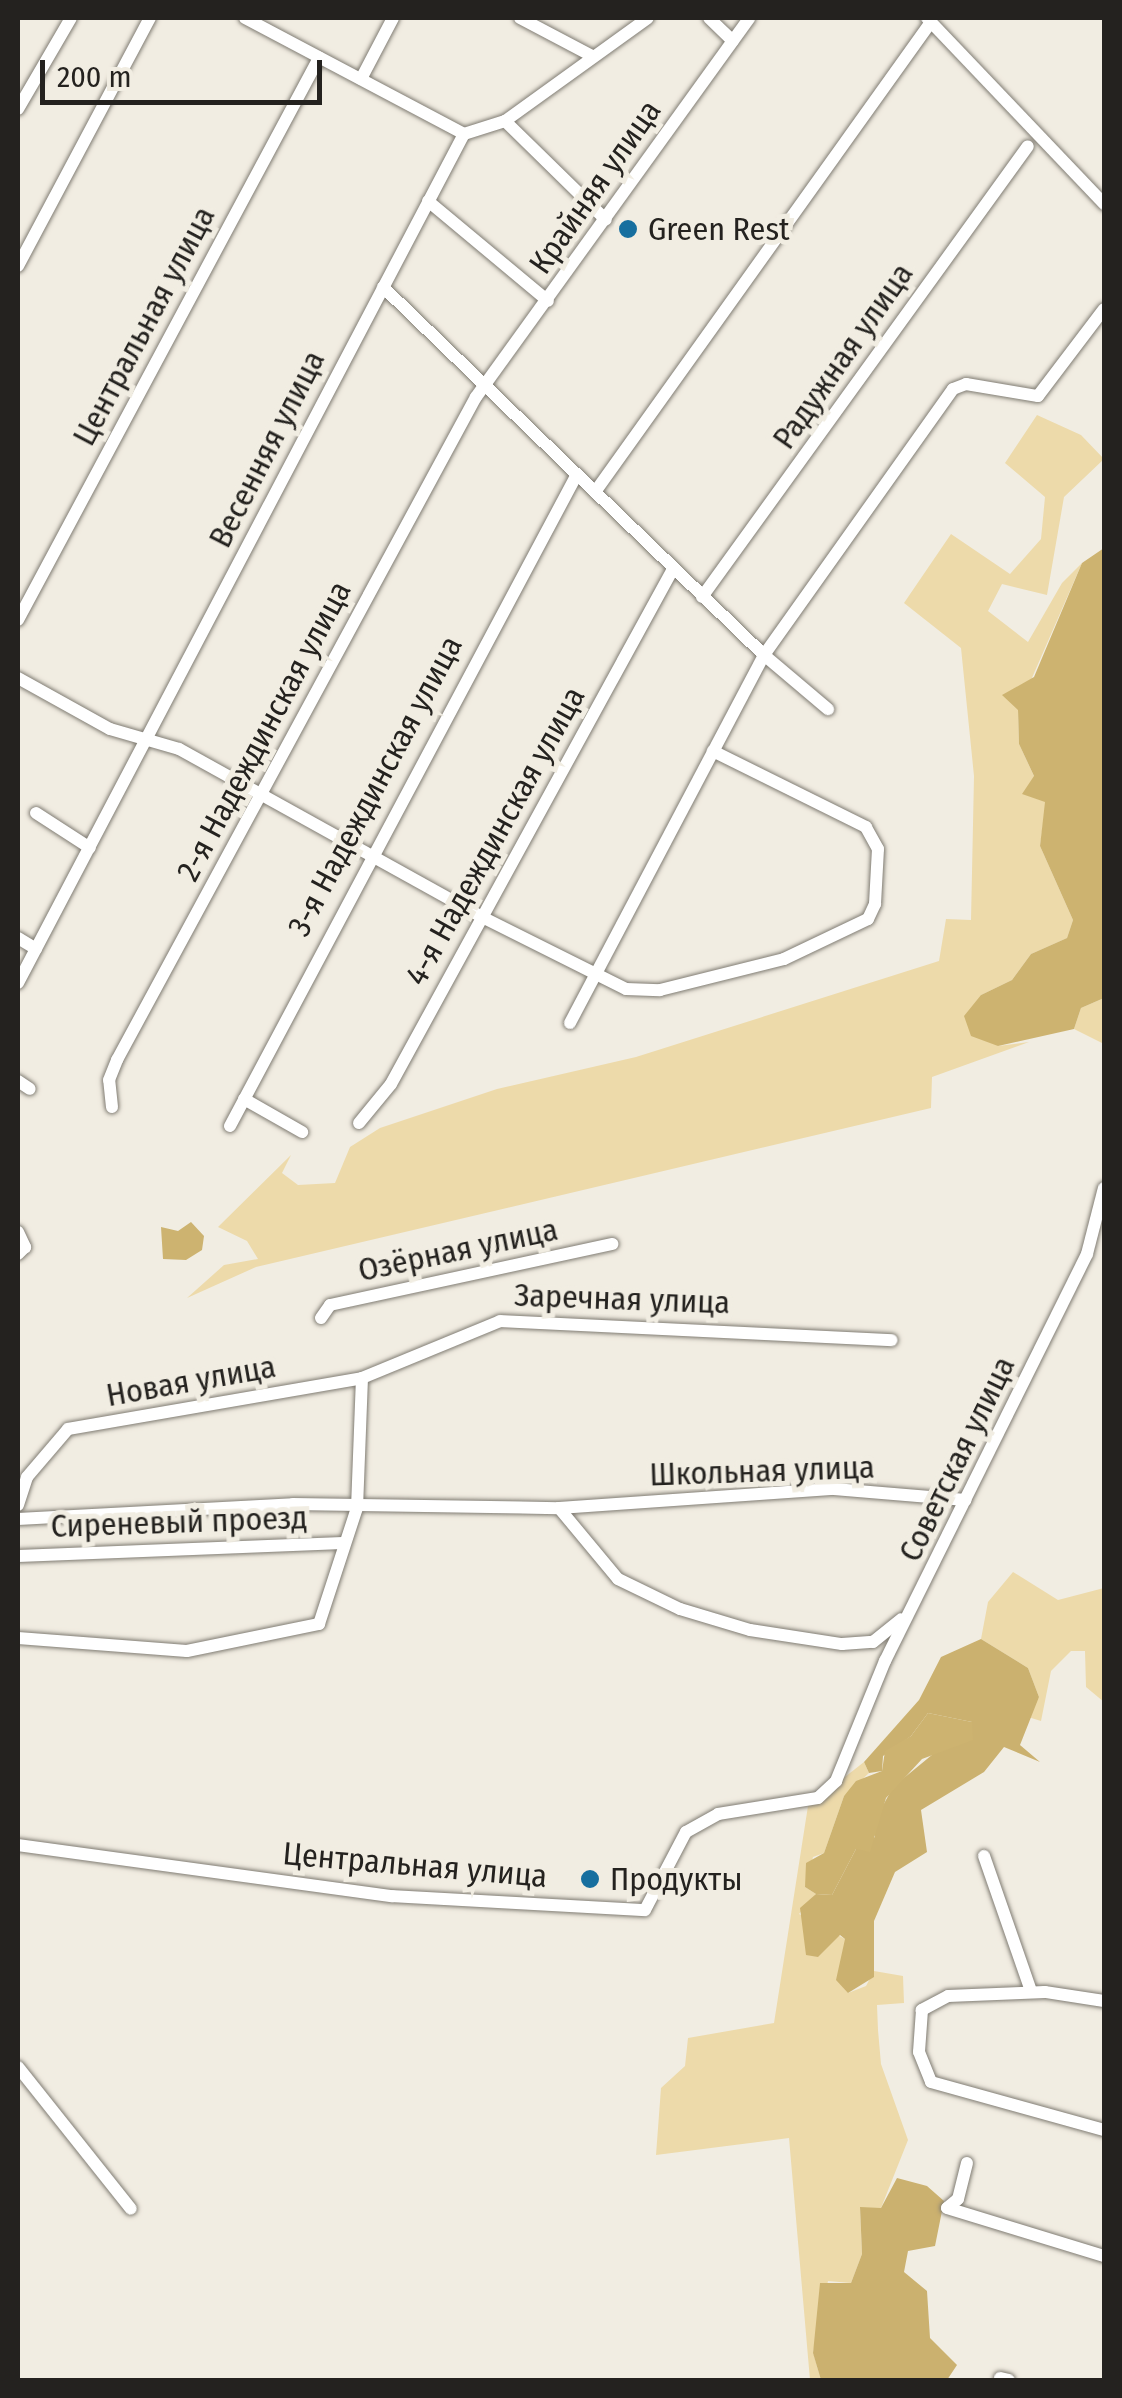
<!DOCTYPE html>
<meta charset="utf-8">
<style>
body{margin:0}
#map{position:relative;width:1122px;height:2398px;overflow:hidden;background:#f1ede2;font-family:"Fira Sans Condensed",sans-serif}
div>[style]{position:absolute}
.green>*{inset:0;background:#eddaaa}
.forest>*{inset:0;background:#cbb16f}
.water>*{inset:0;background:#cdb370}
.roads{filter:drop-shadow(0 0 2px #807c73) drop-shadow(0 0 2px #807c73)}
.minor>*{height:12px;margin:-6px;padding:0 6px;transform-origin:6px;border-radius:6px;background:#fff}
.dots>*{width:28px;height:28px;translate:-50% -50%;box-sizing:border-box;border:5px solid #f1ede2;border-radius:50%}
span{translate:-50% -50%;white-space:nowrap;text-align:center;line-height:1.15;-webkit-text-stroke:10px #f1ede2;paint-order:stroke}
.street-label{font-size:32px;color:#24221f}
.poi-label{font-size:32px;color:#24221f}
.left{translate:0 -50%;text-align:left}
.frame{position:absolute;inset:0;border:20px solid #24221f;pointer-events:none}
.scale{position:absolute;left:40px;top:60px;width:282px;height:45px;box-sizing:border-box;border:5px solid #24221f;border-top:0;padding-left:12px;font-size:30px;line-height:35px;white-space:nowrap;color:#24221f;-webkit-text-stroke:8px #f1ede2;paint-order:stroke}
</style>
<div id="map">
<div class="green">
<i style="clip-path:polygon(1037px 415px,1081px 435px,1104px 459px,1064px 497px,1047px 595px,1002px 584px,988px 611px,1028px 642px,1062px 583px,1082px 563px,1018px 710px,1019px 744px,1046px 802px,1040px 846px,1073px 920px,1067px 938px,1031px 954px,1012px 980px,981px 995px,998px 1046px,1029px 1042px,932px 1077px,931px 1108px,256px 1267px,187px 1298px,224px 1265px,258px 1259px,247px 1241px,218px 1227px,291px 1155px,282px 1173px,298px 1185px,335px 1183px,350px 1147px,380px 1128px,497px 1089px,636px 1057px,939px 961px,946px 919px,971px 920px,974px 776px,961px 648px,904px 603px,951px 534px,1010px 574px,1041px 539px,1045px 497px,1005px 463px)"></i>
<i style="clip-path:polygon(1104px 998px,1104px 1044px,1074px 1029px,1081px 1008px)"></i>
<i style="clip-path:polygon(1013px 1572px,1058px 1600px,1104px 1588px,1104px 1702px,1086px 1687px,1085px 1651px,1071px 1651px,1051px 1671px,1041px 1721px,1028px 1717px,1039px 1697px,1028px 1668px,981px 1639px,988px 1602px)"></i>
<i style="clip-path:polygon(864px 1762px,869px 1773px,844px 1796px,824px 1853px,813px 1857px,805px 1887px,816px 1894px,799px 1914px,845px 1939px,848px 1993px,866px 1986px,874px 1971px,903px 1976px,904px 2003px,877px 2005px,878px 2030px,881px 2064px,908px 2140px,881px 2208px,860px 2208px,862px 2254px,851px 2283px,828px 2281px,813px 2352px,821px 2380px,810px 2380px,789px 2138px,656px 2155px,661px 2088px,685px 2066px,688px 2038px,774px 2023px,808px 1806px)"></i>
</div>
<div class="forest">
<i style="clip-path:polygon(981px 1639px,1028px 1668px,1039px 1697px,1020px 1745px,1040px 1762px,1004px 1747px,984px 1772px,921px 1810px,927px 1852px,895px 1872px,874px 1921px,874px 1977px,848px 1993px,836px 1980px,845px 1939px,840px 1935px,818px 1957px,806px 1955px,800px 1908px,816px 1894px,832px 1895px,856px 1849px,875px 1837px,873px 1824px,893px 1787px,972px 1722px,928px 1713px,911px 1736px,883px 1756px,882px 1771px,869px 1773px,864px 1762px,919px 1700px,941px 1657px)"></i>
<i style="clip-path:polygon(897px 2178px,927px 2186px,944px 2201px,935px 2246px,908px 2251px,904px 2272px,927px 2291px,930px 2338px,957px 2365px,947px 2380px,821px 2380px,813px 2353px,820px 2283px,851px 2283px,862px 2254px,860px 2207px,881px 2208px)"></i>
</div>
<div class="water">
<i style="clip-path:polygon(1104px 548px,1104px 998px,1081px 1008px,1074px 1029px,998px 1046px,971px 1036px,964px 1016px,981px 995px,1012px 980px,1031px 954px,1067px 938px,1073px 920px,1040px 846px,1045px 802px,1022px 794px,1034px 776px,1019px 744px,1018px 710px,1002px 695px,1034px 677px,1082px 563px)"></i>
<i style="clip-path:polygon(191px 1222px,204px 1236px,202px 1250px,186px 1260px,163px 1259px,161px 1227px,178px 1231px)"></i>
<i style="clip-path:polygon(928px 1713px,972px 1722px,973px 1740px,922px 1759px,886px 1798px,870px 1852px,856px 1849px,832px 1895px,816px 1894px,805px 1887px,806px 1863px,824px 1853px,844px 1796px,856px 1781px,882px 1771px,885px 1751px,911px 1736px)"></i>
</div>
<div class="roads">
<div class="minor">
<i style="left:245px;top:18px;width:248px;rotate:27.9deg"></i>
<i style="left:520px;top:18px;width:81px;rotate:27.8deg"></i>
<i style="left:709px;top:18px;width:33px;rotate:44deg"></i>
<i style="left:927px;top:18px;width:257px;rotate:46.4deg"></i>
<i style="left:361px;top:79px;width:69px;rotate:-62.3deg"></i>
<i style="left:18px;top:109px;width:105px;rotate:-59.8deg"></i>
<i style="left:505px;top:121px;width:141px;rotate:44.4deg"></i>
<i style="left:428px;top:201px;width:156px;rotate:39.8deg"></i>
<i style="left:18px;top:266px;width:281px;rotate:-62deg"></i>
<i style="left:383px;top:287px;width:530px;rotate:44.01deg"></i>
<i style="left:764px;top:655px;width:84px;rotate:40.2deg"></i>
<i style="left:595px;top:492px;width:578px;rotate:-54.44deg"></i>
<i style="left:702px;top:597px;width:556px;rotate:-54.14deg"></i>
<i style="left:18px;top:620px;width:638px;rotate:-61.83deg"></i>
<i style="left:18px;top:678px;width:105px;rotate:29deg"></i>
<i style="left:110px;top:729px;width:72px;rotate:16.2deg"></i>
<i style="left:179px;top:749px;width:344px;rotate:29deg"></i>
<i style="left:480px;top:916px;width:163px;rotate:26.6deg"></i>
<i style="left:626px;top:989px;width:34px;rotate:2deg"></i>
<i style="left:660px;top:990px;width:128px;rotate:-14deg"></i>
<i style="left:784px;top:959px;width:93px;rotate:-25.5deg"></i>
<i style="left:868px;top:919px;width:17px;rotate:-65deg"></i>
<i style="left:875px;top:904px;width:55px;rotate:-86.9deg"></i>
<i style="left:878px;top:849px;width:25px;rotate:-119deg"></i>
<i style="left:866px;top:827px;width:171px;rotate:-153.6deg"></i>
<i style="left:36px;top:813px;width:64px;rotate:32.9deg"></i>
<i style="left:18px;top:938px;width:21px;rotate:31deg"></i>
<i style="left:18px;top:983px;width:959px;rotate:-62.29deg"></i>
<i style="left:464px;top:134px;width:43px;rotate:-17.6deg"></i>
<i style="left:505px;top:121px;width:176px;rotate:-35.8deg"></i>
<i style="left:570px;top:1023px;width:416px;rotate:-62.2deg"></i>
<i style="left:764px;top:655px;width:326px;rotate:-54.6deg"></i>
<i style="left:953px;top:389px;width:14px;rotate:-21deg"></i>
<i style="left:966px;top:384px;width:73px;rotate:9.5deg"></i>
<i style="left:1038px;top:396px;width:109px;rotate:-52.8deg"></i>
<i style="left:18px;top:1081px;width:14px;rotate:34deg"></i>
<i style="left:244px;top:1099px;width:67px;rotate:29.6deg"></i>
<i style="left:112px;top:1107px;width:27px;rotate:-96deg"></i>
<i style="left:109px;top:1080px;width:22px;rotate:-68deg"></i>
<i style="left:117px;top:1060px;width:754px;rotate:-61.57deg"></i>
<i style="left:476px;top:397px;width:467px;rotate:-54.2deg"></i>
<i style="left:359px;top:1123px;width:50px;rotate:-50.6deg"></i>
<i style="left:391px;top:1084px;width:587px;rotate:-61.3deg"></i>
<i style="left:230px;top:1126px;width:736px;rotate:-61.97deg"></i>
<i style="left:18px;top:1232px;width:17px;rotate:65deg"></i>
<i style="left:25px;top:1247px;width:10px;rotate:135deg"></i>
<i style="left:321px;top:1318px;width:16px;rotate:-55deg"></i>
<i style="left:330px;top:1305px;width:289px;rotate:-12.2deg"></i>
<i style="left:18px;top:1505px;width:29px;rotate:-72deg"></i>
<i style="left:27px;top:1477px;width:63px;rotate:-49.5deg"></i>
<i style="left:68px;top:1429px;width:298px;rotate:-9.8deg"></i>
<i style="left:362px;top:1378px;width:149px;rotate:-22.4deg"></i>
<i style="left:500px;top:1321px;width:392px;rotate:2.8deg"></i>
<i style="left:559px;top:1508px;width:92px;rotate:50.3deg"></i>
<i style="left:618px;top:1579px;width:69px;rotate:25.8deg"></i>
<i style="left:680px;top:1609px;width:73px;rotate:16.7deg"></i>
<i style="left:750px;top:1630px;width:93px;rotate:8.7deg"></i>
<i style="left:842px;top:1644px;width:31px;rotate:-4deg"></i>
<i style="left:873px;top:1642px;width:36px;rotate:-39deg"></i>
<i style="left:18px;top:1519px;width:275px;rotate:-3.1deg"></i>
<i style="left:293px;top:1504px;width:266px;rotate:0.9deg"></i>
<i style="left:559px;top:1508px;width:276px;rotate:-4deg"></i>
<i style="left:834px;top:1489px;width:132px;rotate:4.8deg"></i>
<i style="left:18px;top:1556px;width:325px;rotate:-2.3deg"></i>
<i style="left:18px;top:1638px;width:169px;rotate:4.4deg"></i>
<i style="left:187px;top:1651px;width:135px;rotate:-11.6deg"></i>
<i style="left:319px;top:1624px;width:122px;rotate:-71.9deg"></i>
<i style="left:357px;top:1508px;width:130px;rotate:-87.8deg"></i>
<i style="left:18px;top:1845px;width:377px;rotate:7.8deg"></i>
<i style="left:392px;top:1896px;width:253px;rotate:3.2deg"></i>
<i style="left:645px;top:1910px;width:88px;rotate:-62.3deg"></i>
<i style="left:686px;top:1832px;width:37px;rotate:-29deg"></i>
<i style="left:718px;top:1814px;width:101px;rotate:-9.1deg"></i>
<i style="left:818px;top:1798px;width:25px;rotate:-43deg"></i>
<i style="left:836px;top:1781px;width:130px;rotate:-67.8deg"></i>
<i style="left:885px;top:1661px;width:454px;rotate:-63.6deg"></i>
<i style="left:1087px;top:1254px;width:68px;rotate:-75.6deg"></i>
<i style="left:984px;top:1856px;width:143px;rotate:70.8deg"></i>
<i style="left:1104px;top:2001px;width:60px;rotate:-171.3deg"></i>
<i style="left:1045px;top:1992px;width:97px;rotate:177.6deg"></i>
<i style="left:948px;top:1996px;width:30px;rotate:152deg"></i>
<i style="left:922px;top:2010px;width:42px;rotate:94.1deg"></i>
<i style="left:919px;top:2052px;width:32px;rotate:68deg"></i>
<i style="left:931px;top:2082px;width:180px;rotate:15.5deg"></i>
<i style="left:18px;top:2067px;width:181px;rotate:51.5deg"></i>
<i style="left:967px;top:2163px;width:37px;rotate:104deg"></i>
<i style="left:958px;top:2199px;width:14px;rotate:141deg"></i>
<i style="left:947px;top:2208px;width:164px;rotate:17deg"></i>
<i style="left:1000px;top:2378px;width:9px;rotate:13deg"></i>
</div>
</div>
<div class="dots">
<i style="left:628px;top:229px;background:#176f9f"></i>
<i style="left:590px;top:1879px;background:#176f9f"></i>
</div>
<div class="street-label">
<span style="left:595px;top:187px;rotate:-55deg">Крайняя улица</span>
<span style="left:144px;top:326px;rotate:-62deg">Центральная улица</span>
<span style="left:843px;top:356px;rotate:-55deg">Радужная улица</span>
<span style="left:267px;top:449px;rotate:-63deg">Весенняя улица</span>
<span style="left:264px;top:731px;rotate:-62deg">2-я Надеждинская улица</span>
<span style="left:375px;top:786px;rotate:-62deg">3-я Надеждинская улица</span>
<span style="left:495px;top:836px;rotate:-61deg">4-я Надеждинская улица</span>
<span style="left:458px;top:1250px;rotate:-12deg">Озёрная улица</span>
<span style="left:622px;top:1299px;rotate:2deg">Заречная улица</span>
<span style="left:191px;top:1381px;rotate:-10deg">Новая улица</span>
<span style="left:957px;top:1459px;rotate:-64deg">Советская улица</span>
<span style="left:762px;top:1471px;rotate:-2deg">Школьная улица</span>
<span style="left:179px;top:1522px;rotate:-2deg">Сиреневый проезд</span>
<span style="left:415px;top:1865px;rotate:5deg">Центральная улица</span>
</div>
<div class="poi-label">
<span class="left" style="left:648px;top:229px">Green Rest</span>
<span class="left" style="left:610px;top:1879px">Продукты</span>
</div>
<div class="frame"></div>
<div class="scale">200 m</div>
</div>
